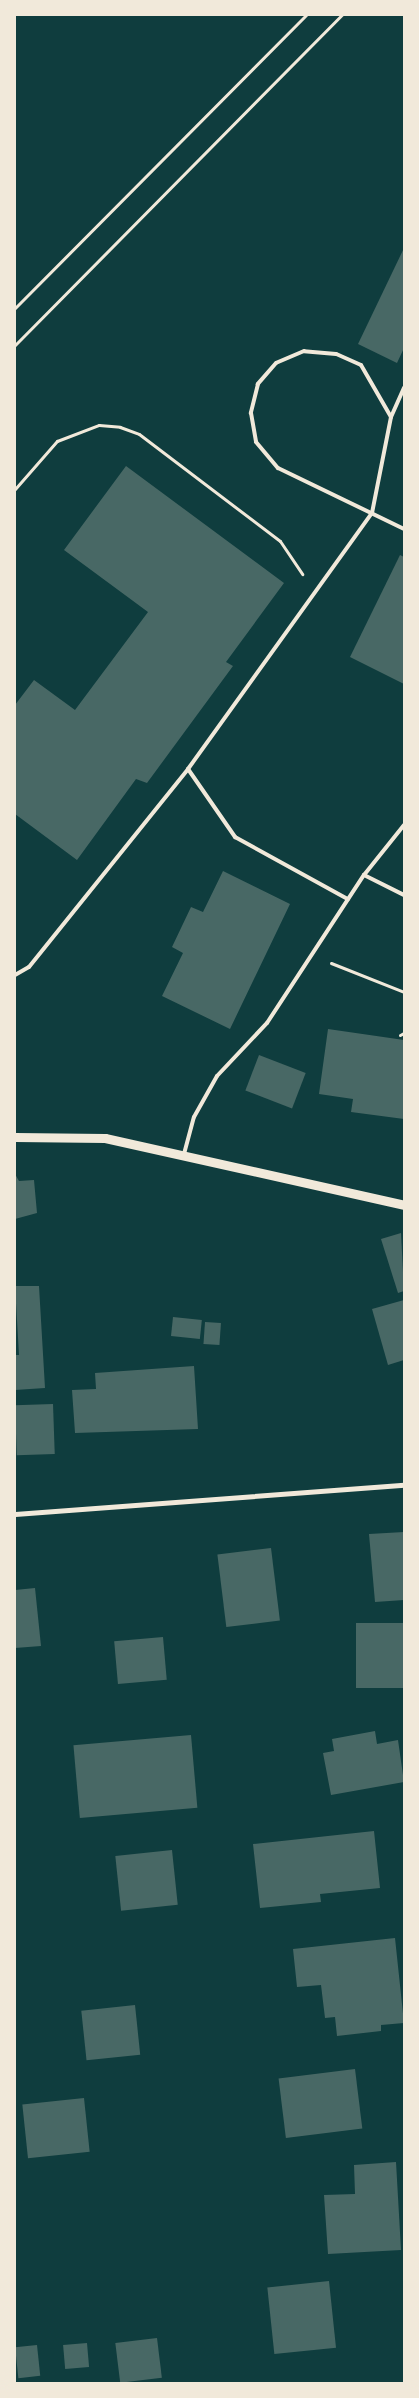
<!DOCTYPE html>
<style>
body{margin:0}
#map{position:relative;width:419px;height:2398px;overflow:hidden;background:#0f3d3e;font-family:"Alegreya Sans",sans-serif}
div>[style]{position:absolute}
.building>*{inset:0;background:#486865;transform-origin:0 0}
.path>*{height:3px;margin:-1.5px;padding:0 1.5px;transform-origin:1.5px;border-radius:1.5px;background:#f1e9da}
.service>*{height:4px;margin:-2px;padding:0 2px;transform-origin:2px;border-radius:2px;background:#f1e9da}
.minor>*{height:5px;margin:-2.5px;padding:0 2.5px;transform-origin:2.5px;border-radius:2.5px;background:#f1e9da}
.tertiary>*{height:9px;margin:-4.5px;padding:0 4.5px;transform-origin:4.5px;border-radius:4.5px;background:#f1e9da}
span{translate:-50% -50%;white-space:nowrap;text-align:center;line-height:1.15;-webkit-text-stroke:4.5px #f1e9da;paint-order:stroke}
.frame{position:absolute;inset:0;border:16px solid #f1e9da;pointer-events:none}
</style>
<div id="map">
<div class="building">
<i style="clip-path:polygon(404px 248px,404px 348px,397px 363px,358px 344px)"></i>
<i style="clip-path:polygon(126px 466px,284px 583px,226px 662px,233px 666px,147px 783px,136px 779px,77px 860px,15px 814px,15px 705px,34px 680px,75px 710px,148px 612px,64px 550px)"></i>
<i style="clip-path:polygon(400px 555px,404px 557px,404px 684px,350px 657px)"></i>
<i style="clip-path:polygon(223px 871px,290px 904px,230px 1029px,162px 996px,183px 953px,172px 947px,191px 907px,203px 912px)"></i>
<i style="clip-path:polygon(328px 1029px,404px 1040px,404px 1119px,351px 1112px,353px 1099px,319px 1094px)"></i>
<i style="left:259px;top:1055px;width:50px;height:38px;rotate:21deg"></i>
<i style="clip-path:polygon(15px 1174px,19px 1181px,34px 1180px,37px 1213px,15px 1219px)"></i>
<i style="clip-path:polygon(401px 1233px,404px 1291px,398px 1293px,381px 1239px)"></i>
<i style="clip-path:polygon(15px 1286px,39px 1286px,45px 1388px,15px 1390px,15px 1355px,19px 1355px)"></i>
<i style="clip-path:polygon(404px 1300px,404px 1360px,388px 1365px,372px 1309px)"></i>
<i style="left:173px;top:1317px;width:29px;height:19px;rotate:6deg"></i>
<i style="left:205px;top:1322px;width:16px;height:22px;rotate:4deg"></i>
<i style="clip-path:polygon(194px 1366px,198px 1429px,75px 1433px,72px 1390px,96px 1389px,95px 1373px)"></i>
<i style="left:53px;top:1404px;width:50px;height:38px;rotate:88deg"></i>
<i style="clip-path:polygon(404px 1532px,404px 1600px,375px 1602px,369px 1534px)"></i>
<i style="left:271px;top:1548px;width:73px;height:54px;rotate:83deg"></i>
<i style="clip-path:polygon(35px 1588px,41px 1646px,15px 1648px,15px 1590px)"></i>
<i style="left:404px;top:1623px;width:65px;height:48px;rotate:90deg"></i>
<i style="left:163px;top:1637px;width:43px;height:49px;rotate:85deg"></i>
<i style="clip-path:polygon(375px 1731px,377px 1744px,398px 1740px,404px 1782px,331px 1795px,323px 1753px,334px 1751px,332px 1739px)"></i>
<i style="left:191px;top:1735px;width:73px;height:118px;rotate:85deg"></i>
<i style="clip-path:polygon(374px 1831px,380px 1888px,320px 1894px,321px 1902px,260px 1908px,253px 1844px)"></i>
<i style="left:172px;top:1850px;width:55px;height:57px;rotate:84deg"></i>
<i style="clip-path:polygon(395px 1938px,404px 2023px,381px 2025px,381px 2031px,337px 2036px,335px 2017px,325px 2018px,321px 1985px,297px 1987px,293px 1949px)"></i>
<i style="left:135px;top:2005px;width:50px;height:54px;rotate:84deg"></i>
<i style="left:355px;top:2069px;width:60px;height:77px;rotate:83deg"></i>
<i style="left:84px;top:2098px;width:54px;height:62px;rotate:84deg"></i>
<i style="clip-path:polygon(396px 2162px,401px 2250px,328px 2254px,324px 2195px,355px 2194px,354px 2165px)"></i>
<i style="left:329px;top:2281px;width:67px;height:62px;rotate:84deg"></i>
<i style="left:157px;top:2338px;width:40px;height:42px;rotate:83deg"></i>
<i style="left:87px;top:2343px;width:24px;height:24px;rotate:85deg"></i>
<i style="left:37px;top:2345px;width:31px;height:22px;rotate:84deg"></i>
</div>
<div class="path">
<i style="left:15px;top:308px;width:413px;rotate:-45.2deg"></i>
<i style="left:15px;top:345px;width:465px;rotate:-45.3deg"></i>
<i style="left:15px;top:489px;width:64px;rotate:-48.8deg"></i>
<i style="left:57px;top:441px;width:45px;rotate:-20.9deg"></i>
<i style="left:99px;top:425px;width:21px;rotate:5deg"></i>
<i style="left:120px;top:427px;width:20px;rotate:20deg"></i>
<i style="left:139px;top:434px;width:177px;rotate:37.2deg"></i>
<i style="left:280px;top:541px;width:40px;rotate:56deg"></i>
<i style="left:331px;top:963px;width:79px;rotate:21.7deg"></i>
<i style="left:400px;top:1035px;width:4px;rotate:-27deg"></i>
</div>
<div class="service">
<i style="left:391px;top:417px;width:60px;rotate:-120deg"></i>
<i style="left:361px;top:365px;width:27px;rotate:-156deg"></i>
<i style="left:336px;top:354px;width:32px;rotate:-175deg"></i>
<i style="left:304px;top:351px;width:30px;rotate:157deg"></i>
<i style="left:276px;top:363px;width:28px;rotate:131deg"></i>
<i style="left:258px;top:384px;width:30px;rotate:104deg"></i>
<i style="left:251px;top:413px;width:29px;rotate:80deg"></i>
<i style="left:256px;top:442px;width:34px;rotate:50deg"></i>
<i style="left:278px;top:468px;width:140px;rotate:25.8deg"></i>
<i style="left:188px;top:769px;width:83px;rotate:55.3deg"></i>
<i style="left:235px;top:837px;width:129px;rotate:28.8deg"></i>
<i style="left:364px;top:875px;width:45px;rotate:26.6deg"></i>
<i style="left:15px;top:975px;width:16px;rotate:-30deg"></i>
<i style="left:29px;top:967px;width:254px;rotate:-51.2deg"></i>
<i style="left:188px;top:769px;width:315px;rotate:-54.3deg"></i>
<i style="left:372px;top:513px;width:98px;rotate:-78.8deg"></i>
<i style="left:391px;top:417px;width:32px;rotate:-66deg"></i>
<i style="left:184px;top:1154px;width:38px;rotate:-75deg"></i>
<i style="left:194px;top:1117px;width:47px;rotate:-60.7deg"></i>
<i style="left:217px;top:1076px;width:73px;rotate:-46.7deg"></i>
<i style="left:267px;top:1023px;width:177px;rotate:-56.8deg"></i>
<i style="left:364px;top:875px;width:64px;rotate:-51.3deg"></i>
</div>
<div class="minor">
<i style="left:15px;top:1514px;width:390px;rotate:-4.3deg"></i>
</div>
<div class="tertiary">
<i style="left:15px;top:1137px;width:90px;rotate:0.6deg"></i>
<i style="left:105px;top:1138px;width:306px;rotate:12.6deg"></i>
</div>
<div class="frame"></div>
</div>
